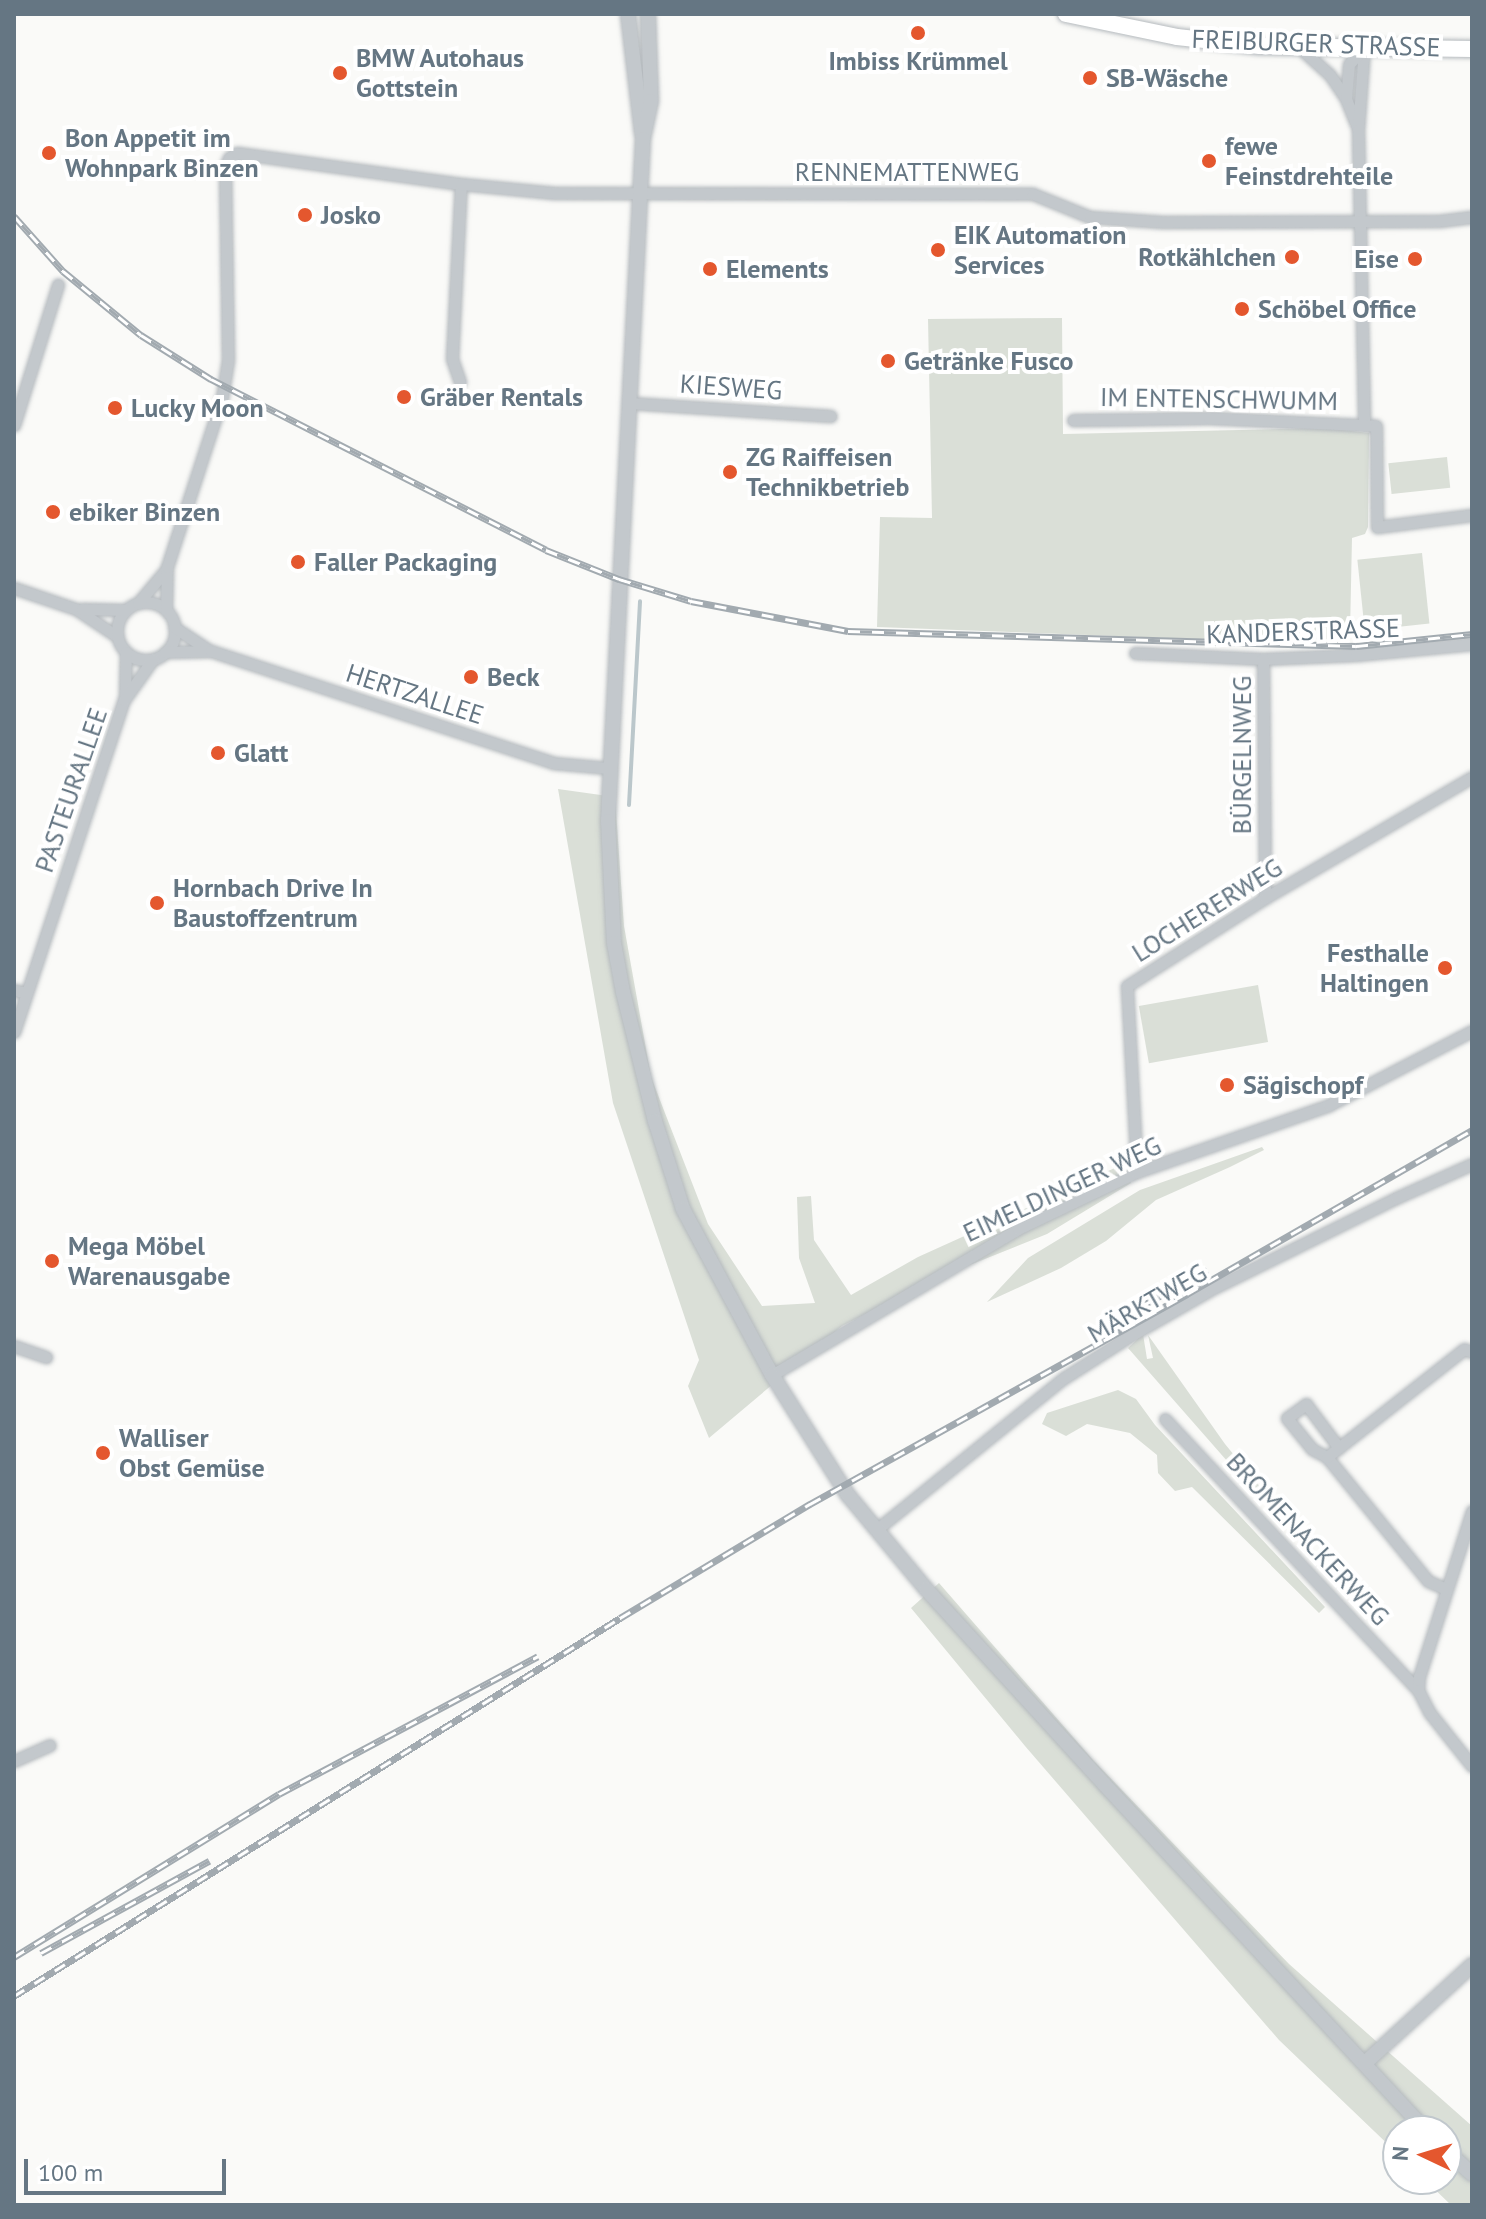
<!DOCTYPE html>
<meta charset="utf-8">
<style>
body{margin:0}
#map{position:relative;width:1486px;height:2219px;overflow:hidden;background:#fafaf8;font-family:"PT Sans",sans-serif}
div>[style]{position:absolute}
.green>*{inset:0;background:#dadfd7;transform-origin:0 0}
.stream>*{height:4px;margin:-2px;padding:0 2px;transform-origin:2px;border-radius:2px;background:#bbc7cb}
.roads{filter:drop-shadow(0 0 2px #b5babe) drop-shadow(0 0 2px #b5babe)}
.minor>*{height:11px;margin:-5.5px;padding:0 5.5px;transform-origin:5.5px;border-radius:5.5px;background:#c3c8cc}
.minor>.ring{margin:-5.5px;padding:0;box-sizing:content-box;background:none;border:11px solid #c3c8cc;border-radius:50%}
.tertiary>*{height:14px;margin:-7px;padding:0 7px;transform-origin:7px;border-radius:7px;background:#c3c8cc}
.primary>*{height:16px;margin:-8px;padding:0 8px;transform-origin:8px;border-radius:8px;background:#fff}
.rail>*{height:7px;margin-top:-3.5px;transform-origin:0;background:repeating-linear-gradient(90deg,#fff 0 12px,#a2aab0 0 24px);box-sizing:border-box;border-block:2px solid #a2aab0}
.dots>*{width:22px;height:22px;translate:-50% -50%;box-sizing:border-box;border:4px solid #fff;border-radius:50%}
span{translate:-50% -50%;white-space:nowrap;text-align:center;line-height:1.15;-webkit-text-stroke:8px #fff;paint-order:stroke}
.street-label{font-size:26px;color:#657683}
.poi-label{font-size:26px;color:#657683;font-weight:700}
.left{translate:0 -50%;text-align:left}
.right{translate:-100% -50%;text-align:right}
.frame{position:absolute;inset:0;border:16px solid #657683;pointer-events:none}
.north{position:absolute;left:1382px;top:2115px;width:80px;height:80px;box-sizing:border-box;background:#fff;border:2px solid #c1c8cd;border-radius:50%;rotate:274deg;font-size:22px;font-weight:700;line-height:32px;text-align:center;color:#657683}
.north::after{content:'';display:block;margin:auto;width:28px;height:36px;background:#e4572e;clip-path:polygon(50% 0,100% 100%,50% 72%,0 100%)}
.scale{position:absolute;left:24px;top:2159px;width:202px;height:36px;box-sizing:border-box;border:4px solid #657683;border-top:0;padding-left:10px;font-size:24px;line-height:28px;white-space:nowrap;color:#657683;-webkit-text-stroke:6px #fff;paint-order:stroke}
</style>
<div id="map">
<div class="green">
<i style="clip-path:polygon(1062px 318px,1063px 434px,1325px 428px,1369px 433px,1368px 527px,1365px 534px,1352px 538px,1350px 633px,1345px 639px,1221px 640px,877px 627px,880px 517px,932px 518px,928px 319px)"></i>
<i style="left:1447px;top:457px;width:31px;height:59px;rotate:84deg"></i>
<i style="left:1422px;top:553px;width:71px;height:65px;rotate:84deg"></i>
<i style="clip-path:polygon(558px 789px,615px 797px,624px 926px,651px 1077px,708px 1224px,762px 1306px,815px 1303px,799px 1258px,797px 1197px,811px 1196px,814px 1240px,851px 1295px,918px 1257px,1128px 1162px,1131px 1183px,1047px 1234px,930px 1281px,842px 1326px,709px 1438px,688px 1386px,699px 1360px,613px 1103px)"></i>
<i style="left:1258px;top:985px;width:58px;height:121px;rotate:80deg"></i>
<i style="clip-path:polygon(1262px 1147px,1264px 1150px,1230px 1167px,1156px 1200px,1106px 1241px,1061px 1268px,987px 1302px,1028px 1258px,1140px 1190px)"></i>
<i style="clip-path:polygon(1143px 1334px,1147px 1359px,1153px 1358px,1148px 1335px,1225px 1444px,1294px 1528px,1285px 1527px,1128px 1348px)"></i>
<i style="clip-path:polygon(1118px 1390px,1136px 1399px,1155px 1425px,1325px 1607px,1319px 1613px,1192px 1487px,1175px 1491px,1158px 1473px,1157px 1455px,1130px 1433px,1087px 1424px,1066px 1436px,1042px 1424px,1047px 1413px)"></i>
<i style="clip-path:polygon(939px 1583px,1093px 1760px,1289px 1964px,1472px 2126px,1472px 2205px,1451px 2205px,1424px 2179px,1446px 2179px,1446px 2131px,1398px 2131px,1398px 2154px,1279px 2040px,1025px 1746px,911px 1608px)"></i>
</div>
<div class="stream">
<i style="left:629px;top:805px;width:204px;rotate:-86.9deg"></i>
</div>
<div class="roads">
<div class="minor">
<i style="left:1300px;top:48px;width:40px;rotate:42deg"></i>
<i style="left:1330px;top:75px;width:29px;rotate:56deg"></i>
<i style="left:1346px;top:99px;width:29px;rotate:68deg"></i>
<i style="left:1364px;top:48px;width:82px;rotate:94.2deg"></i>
<i style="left:1358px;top:130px;width:294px;rotate:88.8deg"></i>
<i style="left:1346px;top:98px;width:34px;rotate:-85deg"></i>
<i style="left:1349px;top:64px;width:21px;rotate:-47deg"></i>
<i style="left:460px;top:382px;width:24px;rotate:-109deg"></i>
<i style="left:452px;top:359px;width:175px;rotate:-87.1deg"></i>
<i style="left:629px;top:403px;width:202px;rotate:3.7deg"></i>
<i style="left:1073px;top:420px;width:136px;rotate:-0.8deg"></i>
<i style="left:1209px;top:418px;width:167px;rotate:2.7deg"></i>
<i style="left:1376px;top:426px;width:101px;rotate:89.4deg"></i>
<i style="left:1377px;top:527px;width:96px;rotate:-7.2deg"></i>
<i style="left:14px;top:425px;width:147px;rotate:-72.6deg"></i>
<i style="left:14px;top:588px;width:65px;rotate:18.7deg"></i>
<i style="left:76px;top:609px;width:50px;rotate:33.7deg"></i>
<i class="ring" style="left:117px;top:602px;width:47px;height:47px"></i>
<i style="left:138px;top:603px;width:42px;rotate:-49.8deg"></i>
<i style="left:82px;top:609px;width:43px;rotate:1.3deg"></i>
<i style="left:166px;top:610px;width:43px;rotate:-88.7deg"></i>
<i style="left:167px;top:567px;width:178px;rotate:-72deg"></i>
<i style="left:222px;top:398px;width:39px;rotate:-81deg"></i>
<i style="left:228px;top:359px;width:192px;rotate:-90.9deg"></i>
<i style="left:225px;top:167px;width:10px;rotate:-66deg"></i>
<i style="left:229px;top:158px;width:9px;rotate:-32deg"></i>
<i style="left:237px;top:153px;width:226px;rotate:7.9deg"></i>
<i style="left:461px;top:184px;width:94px;rotate:5.5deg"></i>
<i style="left:555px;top:193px;width:478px;rotate:0.1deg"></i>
<i style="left:1033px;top:194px;width:61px;rotate:22deg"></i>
<i style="left:1090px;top:217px;width:73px;rotate:3.9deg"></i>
<i style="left:1163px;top:222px;width:276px;rotate:-0.2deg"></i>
<i style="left:1439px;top:221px;width:33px;rotate:-7deg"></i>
<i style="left:174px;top:627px;width:43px;rotate:33.7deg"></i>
<i style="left:165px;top:652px;width:46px;rotate:-1.2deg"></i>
<i style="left:211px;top:651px;width:360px;rotate:18.1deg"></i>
<i style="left:553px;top:763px;width:55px;rotate:5.2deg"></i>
<i style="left:1135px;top:653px;width:128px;rotate:2.7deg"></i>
<i style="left:1263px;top:659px;width:93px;rotate:-2.5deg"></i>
<i style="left:1356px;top:655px;width:117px;rotate:-5.4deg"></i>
<i style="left:1263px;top:659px;width:239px;rotate:89.5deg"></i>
<i style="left:125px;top:695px;width:43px;rotate:-88.7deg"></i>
<i style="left:14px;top:990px;width:12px;rotate:14deg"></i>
<i style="left:14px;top:1032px;width:350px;rotate:-71.7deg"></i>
<i style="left:124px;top:700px;width:50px;rotate:-54.7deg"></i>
<i style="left:1137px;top:1172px;width:186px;rotate:-93.1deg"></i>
<i style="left:1127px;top:986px;width:164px;rotate:-32.5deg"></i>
<i style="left:1265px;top:898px;width:240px;rotate:-30.3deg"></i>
<i style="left:14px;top:1346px;width:34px;rotate:19deg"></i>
<i style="left:772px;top:1375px;width:286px;rotate:-30.7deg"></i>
<i style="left:1018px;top:1229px;width:132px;rotate:-25.6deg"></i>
<i style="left:1137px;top:1172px;width:203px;rotate:-19.2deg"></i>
<i style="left:1329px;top:1105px;width:161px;rotate:-27.4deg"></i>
<i style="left:1165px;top:1419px;width:371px;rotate:47deg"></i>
<i style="left:1327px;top:1457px;width:17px;rotate:-152deg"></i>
<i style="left:1312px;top:1449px;width:40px;rotate:-129deg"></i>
<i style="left:1287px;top:1418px;width:24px;rotate:-36deg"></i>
<i style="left:1306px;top:1404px;width:55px;rotate:53.1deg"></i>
<i style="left:1472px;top:1511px;width:174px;rotate:107.7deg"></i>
<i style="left:1419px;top:1677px;width:13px;rotate:94deg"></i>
<i style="left:1418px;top:1690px;width:25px;rotate:63deg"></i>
<i style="left:1429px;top:1712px;width:69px;rotate:51.5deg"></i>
<i style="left:876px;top:1530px;width:242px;rotate:-39deg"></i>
<i style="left:1064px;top:1378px;width:78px;rotate:-32.5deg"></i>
<i style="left:1130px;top:1336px;width:92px;rotate:-29.9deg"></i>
<i style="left:1210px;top:1290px;width:208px;rotate:-26.3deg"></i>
<i style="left:1396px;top:1198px;width:83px;rotate:-24.1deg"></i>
<i style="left:1446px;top:1589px;width:20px;rotate:-156deg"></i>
<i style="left:1428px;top:1581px;width:160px;rotate:-129.2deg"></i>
<i style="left:1327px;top:1457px;width:174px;rotate:-38.2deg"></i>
<i style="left:1464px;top:1349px;width:9px;rotate:21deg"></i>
<i style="left:14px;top:1761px;width:39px;rotate:-24deg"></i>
</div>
<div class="tertiary">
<i style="left:628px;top:14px;width:121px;rotate:83.3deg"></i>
<i style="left:648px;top:14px;width:87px;rotate:88deg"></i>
<i style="left:651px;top:101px;width:39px;rotate:102deg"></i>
<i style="left:643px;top:139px;width:683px;rotate:92.94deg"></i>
<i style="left:608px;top:821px;width:122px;rotate:87.2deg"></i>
<i style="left:614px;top:943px;width:50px;rotate:79.6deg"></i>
<i style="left:623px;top:992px;width:133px;rotate:76.1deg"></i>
<i style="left:655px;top:1121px;width:92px;rotate:72.3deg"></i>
<i style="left:683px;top:1209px;width:188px;rotate:61.8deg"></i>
<i style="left:772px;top:1375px;width:142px;rotate:57.7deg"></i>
<i style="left:848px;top:1495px;width:122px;rotate:50.3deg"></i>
<i style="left:926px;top:1589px;width:264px;rotate:47.6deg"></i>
<i style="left:1104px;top:1784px;width:474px;rotate:47.1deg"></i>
<i style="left:1365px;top:2063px;width:145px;rotate:-42.5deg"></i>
<i style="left:1446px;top:2150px;width:35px;rotate:43deg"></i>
</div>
<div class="primary">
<i style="left:1066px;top:14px;width:113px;rotate:11.7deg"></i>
<i style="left:1177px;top:37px;width:83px;rotate:6.2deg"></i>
<i style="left:1260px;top:46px;width:212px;rotate:0.8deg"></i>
</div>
</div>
<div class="rail">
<i style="left:14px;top:216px;width:74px;rotate:48.3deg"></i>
<i style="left:63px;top:271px;width:101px;rotate:39.4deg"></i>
<i style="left:141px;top:335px;width:83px;rotate:32.2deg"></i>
<i style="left:211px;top:379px;width:376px;rotate:27deg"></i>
<i style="left:546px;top:550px;width:79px;rotate:21.7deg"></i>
<i style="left:619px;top:579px;width:75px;rotate:17deg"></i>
<i style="left:691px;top:601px;width:160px;rotate:10.8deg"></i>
<i style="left:848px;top:631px;width:508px;rotate:1.69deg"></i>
<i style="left:1356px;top:646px;width:117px;rotate:-5.9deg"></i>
<i style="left:1140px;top:1307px;width:77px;rotate:-28.9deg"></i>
<i style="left:41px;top:1953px;width:192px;rotate:-28.7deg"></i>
<i style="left:14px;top:1957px;width:311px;rotate:-31.6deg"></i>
<i style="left:279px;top:1794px;width:293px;rotate:-28deg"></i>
<i style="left:14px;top:1996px;width:714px;rotate:-31.95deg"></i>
<i style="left:620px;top:1618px;width:222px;rotate:-31deg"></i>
<i style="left:810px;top:1504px;width:432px;rotate:-29.1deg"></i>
<i style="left:1187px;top:1294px;width:329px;rotate:-29.9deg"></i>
</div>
<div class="dots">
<i style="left:918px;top:33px;background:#e4572e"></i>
<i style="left:340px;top:73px;background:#e4572e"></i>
<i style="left:1090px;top:78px;background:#e4572e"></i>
<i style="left:49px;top:153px;background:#e4572e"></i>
<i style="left:1209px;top:161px;background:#e4572e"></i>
<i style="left:305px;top:215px;background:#e4572e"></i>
<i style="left:938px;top:250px;background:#e4572e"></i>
<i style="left:1292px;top:257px;background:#e4572e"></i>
<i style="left:1415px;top:259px;background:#e4572e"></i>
<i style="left:710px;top:269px;background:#e4572e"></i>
<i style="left:1242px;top:309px;background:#e4572e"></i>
<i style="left:888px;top:361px;background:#e4572e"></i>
<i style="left:404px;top:397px;background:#e4572e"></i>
<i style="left:115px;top:408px;background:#e4572e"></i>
<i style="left:730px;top:472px;background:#e4572e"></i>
<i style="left:53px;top:512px;background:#e4572e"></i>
<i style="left:298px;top:562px;background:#e4572e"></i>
<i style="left:471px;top:677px;background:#e4572e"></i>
<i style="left:218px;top:753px;background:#e4572e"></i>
<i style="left:157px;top:903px;background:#e4572e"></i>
<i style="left:1445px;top:968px;background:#e4572e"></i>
<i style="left:1227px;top:1085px;background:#e4572e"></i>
<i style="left:52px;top:1261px;background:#e4572e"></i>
<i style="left:103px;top:1453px;background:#e4572e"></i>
</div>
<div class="street-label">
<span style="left:1316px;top:43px;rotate:2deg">FREIBURGER STRASSE</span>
<span style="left:907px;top:172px">RENNEMATTENWEG</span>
<span style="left:731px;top:387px;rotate:4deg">KIESWEG</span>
<span style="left:1219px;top:399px;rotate:1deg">IM ENTENSCHWUMM</span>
<span style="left:1303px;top:631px;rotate:-2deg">KANDERSTRASSE</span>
<span style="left:415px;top:694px;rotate:18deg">HERTZALLEE</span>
<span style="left:1242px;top:755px;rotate:-90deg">BÜRGELNWEG</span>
<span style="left:71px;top:790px;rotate:-71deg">PASTEURALLEE</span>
<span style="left:1207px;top:910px;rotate:-32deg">LOCHERERWEG</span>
<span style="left:1062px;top:1189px;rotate:-25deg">EIMELDINGER WEG</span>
<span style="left:1147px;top:1303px;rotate:-30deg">MÄRKTWEG</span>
<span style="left:1308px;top:1539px;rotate:47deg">BROMENACKERWEG</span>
</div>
<div class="poi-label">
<span class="left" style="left:356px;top:73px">BMW Autohaus<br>Gottstein</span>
<span style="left:918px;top:61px">Imbiss Krümmel</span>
<span class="left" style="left:1106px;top:78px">SB-Wäsche</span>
<span class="left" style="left:65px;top:153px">Bon Appetit im<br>Wohnpark Binzen</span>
<span class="left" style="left:1225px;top:161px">fewe<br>Feinstdrehteile</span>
<span class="left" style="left:321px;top:215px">Josko</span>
<span class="left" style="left:954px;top:250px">EIK Automation<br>Services</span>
<span class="right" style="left:1276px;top:257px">Rotkählchen</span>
<span class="right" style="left:1399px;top:259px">Eise</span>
<span class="left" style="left:726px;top:269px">Elements</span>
<span class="left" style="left:1258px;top:309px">Schöbel Office</span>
<span class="left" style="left:904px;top:361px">Getränke Fusco</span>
<span class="left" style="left:420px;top:397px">Gräber Rentals</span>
<span class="left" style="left:131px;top:408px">Lucky Moon</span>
<span class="left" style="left:746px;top:472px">ZG Raiffeisen<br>Technikbetrieb</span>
<span class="left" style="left:69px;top:512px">ebiker Binzen</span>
<span class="left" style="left:314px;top:562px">Faller Packaging</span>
<span class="left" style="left:487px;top:677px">Beck</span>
<span class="left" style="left:234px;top:753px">Glatt</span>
<span class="left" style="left:173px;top:903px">Hornbach Drive In<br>Baustoffzentrum</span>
<span class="right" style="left:1429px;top:968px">Festhalle<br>Haltingen</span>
<span class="left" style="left:1243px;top:1085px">Sägischopf</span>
<span class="left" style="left:68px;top:1261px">Mega Möbel<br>Warenausgabe</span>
<span class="left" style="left:119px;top:1453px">Walliser<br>Obst Gemüse</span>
</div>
<div class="frame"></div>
<div class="north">N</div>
<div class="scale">100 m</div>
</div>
